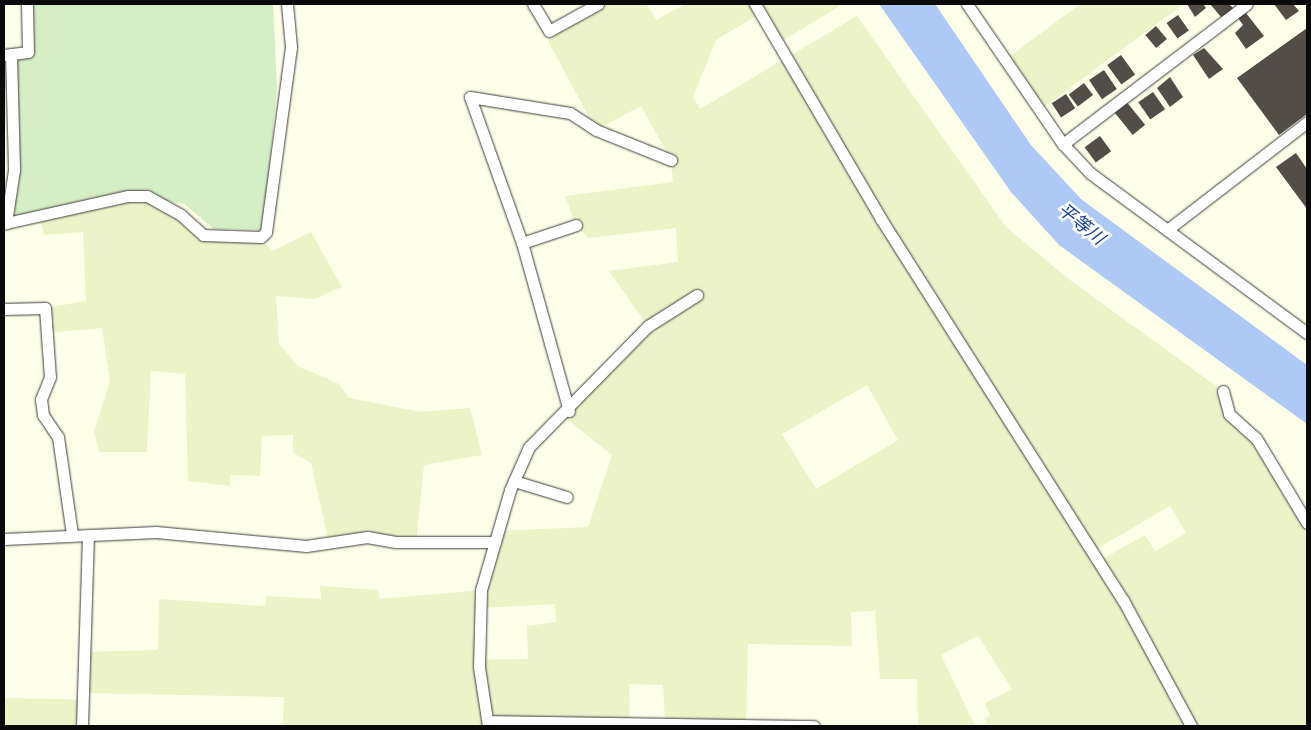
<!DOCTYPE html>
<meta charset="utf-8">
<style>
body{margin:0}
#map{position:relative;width:1311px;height:730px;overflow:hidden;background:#feffe8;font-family:Lora,"Noto Sans JP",serif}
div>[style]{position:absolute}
.farmland>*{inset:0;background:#edf3c9;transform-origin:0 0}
.pitch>*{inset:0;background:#d6eec5}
.water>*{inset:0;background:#aec9f5}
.building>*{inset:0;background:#524e47;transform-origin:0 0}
.roads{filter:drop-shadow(0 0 1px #3d3d3d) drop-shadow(0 0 1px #3d3d3d)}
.minor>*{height:11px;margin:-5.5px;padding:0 5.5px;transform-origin:5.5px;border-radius:5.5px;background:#fff}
span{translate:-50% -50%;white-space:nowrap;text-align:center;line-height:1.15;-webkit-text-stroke:5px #fff;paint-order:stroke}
.water-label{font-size:18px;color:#174198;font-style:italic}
.frame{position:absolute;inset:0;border:5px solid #0a0a0a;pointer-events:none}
</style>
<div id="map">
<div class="farmland">
<i style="clip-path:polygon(evenodd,598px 4px,647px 4px,656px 20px,685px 4px,843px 4px,779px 43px,761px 13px,716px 40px,693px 97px,700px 109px,857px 16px,1006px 227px,1070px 280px,1223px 391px,1230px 414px,1256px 438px,1307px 523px,1307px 726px,988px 726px,985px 719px,990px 715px,985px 703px,1012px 689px,978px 636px,941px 655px,975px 726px,918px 726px,917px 679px,880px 679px,875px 611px,851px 612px,852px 646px,748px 644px,746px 724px,665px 723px,663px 685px,629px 684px,630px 722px,488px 726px,283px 726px,284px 697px,83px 693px,84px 652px,158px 650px,159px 599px,265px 606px,266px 596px,321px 599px,320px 586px,378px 590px,380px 599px,481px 590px,498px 531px,588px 527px,612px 455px,563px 416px,648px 326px,609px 271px,678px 262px,676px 228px,589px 238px,576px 225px,565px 196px,673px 182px,671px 160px,641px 106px,596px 130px,549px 43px,549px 31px,598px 4px,867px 385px,898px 440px,816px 489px,782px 434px,867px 385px,598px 4px,1170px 506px,1186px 533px,1155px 551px,1145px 535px,1099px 561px,1093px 551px,1170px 506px,598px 4px,555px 604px,556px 622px,527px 626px,528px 659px,479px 660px,481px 608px,555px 604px)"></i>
<i style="clip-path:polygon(1080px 4px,1184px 4px,1044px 107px,1009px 57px)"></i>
<i style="clip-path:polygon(144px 198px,182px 222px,237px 241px,263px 242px,273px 251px,311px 232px,342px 287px,314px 299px,276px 296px,279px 344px,298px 366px,339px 384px,349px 398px,421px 412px,470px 408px,482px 455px,424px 465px,416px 543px,329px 543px,311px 463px,293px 453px,293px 435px,262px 436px,260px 476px,230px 475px,230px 486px,188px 481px,185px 374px,151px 371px,147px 452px,99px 452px,94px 432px,110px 381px,102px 328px,46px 333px,45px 308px,86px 301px,83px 232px,44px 235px,41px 221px)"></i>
<i style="left:4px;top:698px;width:79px;height:28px;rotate:1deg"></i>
</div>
<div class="pitch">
<i style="clip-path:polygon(32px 4px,273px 4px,277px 87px,264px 230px,214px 229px,184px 204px,160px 200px,147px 192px,14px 216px,16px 89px,4px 89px,4px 57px,32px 56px)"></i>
</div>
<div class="water">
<i style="clip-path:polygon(879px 4px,935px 4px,1031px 145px,1081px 199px,1307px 365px,1307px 424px,1059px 245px,1011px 192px)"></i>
</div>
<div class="building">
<i style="clip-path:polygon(1187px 4px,1203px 4px,1206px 8px,1195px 17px)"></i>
<i style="clip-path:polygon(1210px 4px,1229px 4px,1234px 9px,1221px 17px)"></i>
<i style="clip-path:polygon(1274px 4px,1293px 4px,1299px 11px,1286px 20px)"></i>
<i style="clip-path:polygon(1246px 13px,1264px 36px,1246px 49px,1235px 33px,1243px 25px,1238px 18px)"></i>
<i style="left:1178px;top:15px;width:19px;height:14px;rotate:55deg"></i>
<i style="left:1156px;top:26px;width:17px;height:14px;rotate:50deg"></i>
<i style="clip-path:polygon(1307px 28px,1307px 114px,1279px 135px,1237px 78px)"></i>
<i style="clip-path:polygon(1204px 48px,1223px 69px,1209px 79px,1193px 55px)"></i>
<i style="left:1121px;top:55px;width:24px;height:17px;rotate:54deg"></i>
<i style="left:1104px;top:70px;width:23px;height:18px;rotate:56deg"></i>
<i style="clip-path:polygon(1170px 77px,1183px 97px,1170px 107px,1157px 88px)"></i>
<i style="left:1084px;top:83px;width:15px;height:19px;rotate:53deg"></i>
<i style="left:1153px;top:92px;width:21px;height:18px;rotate:55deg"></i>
<i style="left:1066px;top:94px;width:17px;height:17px;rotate:57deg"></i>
<i style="left:1125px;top:100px;width:32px;height:16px;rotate:51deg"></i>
<i style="left:1100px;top:136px;width:19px;height:19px;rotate:54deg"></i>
<i style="clip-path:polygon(1296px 153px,1307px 169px,1307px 209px,1276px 167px)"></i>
</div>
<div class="roads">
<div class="minor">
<i style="left:533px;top:4px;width:31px;rotate:59deg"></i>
<i style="left:549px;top:31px;width:56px;rotate:-28.9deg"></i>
<i style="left:755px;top:4px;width:249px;rotate:59.6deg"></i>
<i style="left:881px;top:219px;width:451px;rotate:57.6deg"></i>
<i style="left:1123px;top:600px;width:143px;rotate:61.6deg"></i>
<i style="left:967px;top:4px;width:170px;rotate:55.6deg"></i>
<i style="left:1063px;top:144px;width:40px;rotate:47deg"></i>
<i style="left:1090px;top:173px;width:270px;rotate:36.4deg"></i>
<i style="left:11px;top:54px;width:116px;rotate:88.5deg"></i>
<i style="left:14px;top:170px;width:54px;rotate:98.6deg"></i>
<i style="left:6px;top:223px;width:125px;rotate:-12.5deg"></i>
<i style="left:128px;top:196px;width:19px"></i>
<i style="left:147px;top:196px;width:39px;rotate:29deg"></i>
<i style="left:181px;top:215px;width:30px;rotate:42deg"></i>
<i style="left:203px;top:235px;width:58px;rotate:2deg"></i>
<i style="left:261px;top:237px;width:7px;rotate:-45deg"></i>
<i style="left:266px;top:232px;width:187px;rotate:-82.3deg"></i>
<i style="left:291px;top:47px;width:43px;rotate:-95.3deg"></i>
<i style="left:4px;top:55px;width:24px;rotate:-7deg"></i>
<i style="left:28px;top:52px;width:48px;rotate:-91.2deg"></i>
<i style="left:1063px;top:144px;width:231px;rotate:-37.3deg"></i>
<i style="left:1167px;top:230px;width:177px;rotate:-37.6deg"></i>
<i style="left:522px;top:243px;width:57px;rotate:-18.4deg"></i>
<i style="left:4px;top:309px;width:41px;rotate:-1.4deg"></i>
<i style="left:45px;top:308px;width:69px;rotate:85.9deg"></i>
<i style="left:50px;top:377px;width:24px;rotate:112deg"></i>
<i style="left:41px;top:399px;width:16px;rotate:83deg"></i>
<i style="left:43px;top:415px;width:27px;rotate:56deg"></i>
<i style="left:58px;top:437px;width:98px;rotate:81.8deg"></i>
<i style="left:1223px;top:391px;width:24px;rotate:75deg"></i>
<i style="left:1229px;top:414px;width:36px;rotate:42deg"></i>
<i style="left:1256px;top:438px;width:99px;rotate:59deg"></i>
<i style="left:569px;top:411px;width:174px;rotate:-105.6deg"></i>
<i style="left:522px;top:243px;width:155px;rotate:-109.6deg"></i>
<i style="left:470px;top:97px;width:101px;rotate:9.1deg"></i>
<i style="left:570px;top:113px;width:31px;rotate:33deg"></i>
<i style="left:596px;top:130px;width:81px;rotate:21.8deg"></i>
<i style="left:514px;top:481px;width:55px;rotate:16.8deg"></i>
<i style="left:4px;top:539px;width:152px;rotate:-2.6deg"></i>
<i style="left:156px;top:532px;width:151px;rotate:5.3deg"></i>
<i style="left:306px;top:546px;width:62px;rotate:-8.4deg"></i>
<i style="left:367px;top:537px;width:29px;rotate:10deg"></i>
<i style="left:396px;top:542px;width:99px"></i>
<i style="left:488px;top:721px;width:326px;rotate:0.9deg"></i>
<i style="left:82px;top:726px;width:191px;rotate:-88.2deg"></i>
<i style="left:488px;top:726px;width:60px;rotate:-98.7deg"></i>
<i style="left:479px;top:667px;width:77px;rotate:-88.5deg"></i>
<i style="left:481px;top:590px;width:104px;rotate:-73.8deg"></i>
<i style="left:510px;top:490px;width:47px;rotate:-66.2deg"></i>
<i style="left:529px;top:447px;width:170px;rotate:-45.5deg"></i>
<i style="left:648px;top:326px;width:58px;rotate:-32.3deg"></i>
</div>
</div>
<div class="water-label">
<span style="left:1081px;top:224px;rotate:39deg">平等川</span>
</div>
<div class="frame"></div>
</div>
